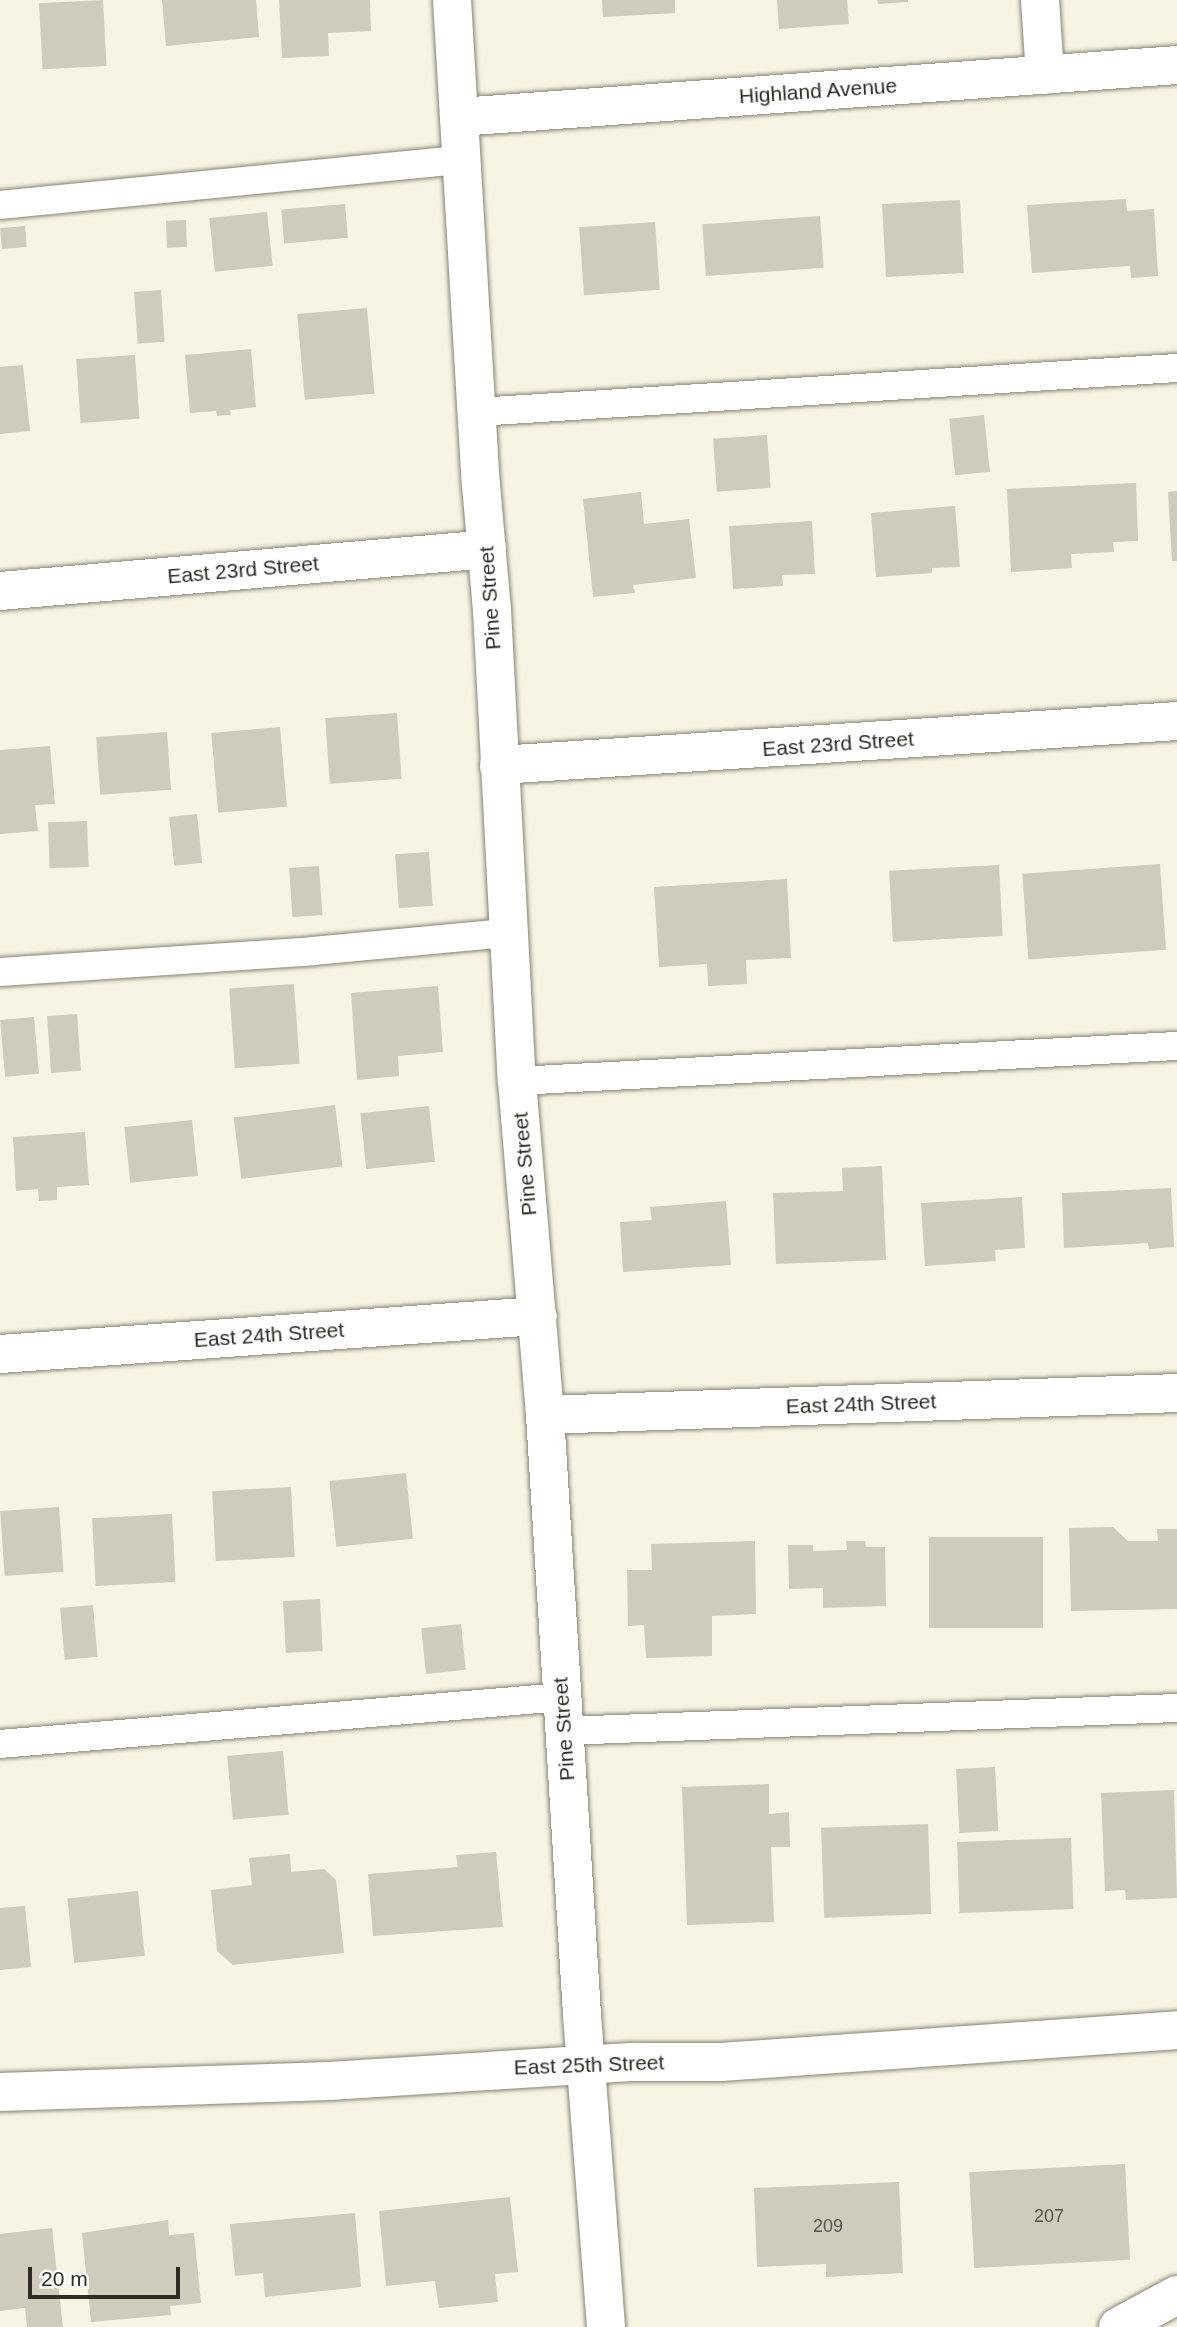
<!DOCTYPE html>
<style>
body{margin:0}
#map{position:relative;width:1177px;height:2327px;overflow:hidden;background:#f7f4e3;font-family:Arial,sans-serif}
div>[style]{position:absolute}
.building>*{inset:0;background:#cfccbc;transform-origin:0 0}
.roads{filter:drop-shadow(0 0 2px #868475) drop-shadow(0 0 2px #868475)}
.service>*{height:28px;margin:-14px;padding:0 14px;transform-origin:14px;border-radius:14px;background:#fff}
.minor>*{height:38px;margin:-19px;padding:0 19px;transform-origin:19px;border-radius:19px;background:#fff}
span{translate:-50% -50%;white-space:nowrap;text-align:center;line-height:1.15;-webkit-text-stroke:6px #fff;paint-order:stroke}
.number-label{font-size:18px;color:#55534a}
.number-label span{-webkit-text-stroke-width:0}
.street-label{font-size:21px;color:#2c2b24}
.scale{position:absolute;left:28px;top:2267px;width:152px;height:32px;box-sizing:border-box;border:4px solid #2c2b24;border-top:0;padding-left:9px;font-size:21px;line-height:24px;white-space:nowrap;color:#2c2b24;-webkit-text-stroke:5px #fff;paint-order:stroke}
</style>
<div id="map">
<div class="building">
<i style="left:103px;top:0;width:66px;height:64px;rotate:87deg"></i>
<i style="clip-path:polygon(162px 0,256px 0,259px 37px,166px 46px)"></i>
<i style="clip-path:polygon(279px 0,370px 0,371px 31px,328px 33px,329px 56px,282px 58px)"></i>
<i style="clip-path:polygon(602px 0,675px 0,675px 13px,603px 17px)"></i>
<i style="clip-path:polygon(777px 0,847px 0,849px 24px,779px 29px)"></i>
<i style="clip-path:polygon(877px 0,908px 0,908px 2px,878px 4px)"></i>
<i style="clip-path:polygon(1126px 199px,1127px 211px,1154px 209px,1158px 276px,1131px 278px,1130px 266px,1032px 273px,1027px 205px)"></i>
<i style="left:960px;top:200px;width:73px;height:78px;rotate:87deg"></i>
<i style="left:345px;top:204px;width:34px;height:64px;rotate:85deg"></i>
<i style="left:267px;top:212px;width:54px;height:58px;rotate:84deg"></i>
<i style="left:820px;top:216px;width:52px;height:118px;rotate:86deg"></i>
<i style="left:186px;top:220px;width:27px;height:20px;rotate:88deg"></i>
<i style="left:655px;top:222px;width:68px;height:76px;rotate:86deg"></i>
<i style="left:25px;top:226px;width:21px;height:25px;rotate:85deg"></i>
<i style="left:161px;top:290px;width:52px;height:27px;rotate:86deg"></i>
<i style="left:367px;top:308px;width:86px;height:70px;rotate:85deg"></i>
<i style="clip-path:polygon(251px 349px,256px 407px,230px 410px,231px 415px,225px 415px,217px 416px,216px 411px,190px 413px,185px 355px)"></i>
<i style="left:135px;top:355px;width:64px;height:59px;rotate:86deg"></i>
<i style="clip-path:polygon(23px 365px,30px 431px,0 434px,0 367px)"></i>
<i style="left:984px;top:415px;width:57px;height:35px;rotate:84deg"></i>
<i style="left:767px;top:435px;width:53px;height:54px;rotate:86deg"></i>
<i style="clip-path:polygon(1136px 483px,1138px 541px,1113px 542px,1114px 552px,1071px 554px,1072px 568px,1011px 572px,1007px 489px)"></i>
<i style="clip-path:polygon(1177px 491px,1177px 561px,1172px 561px,1168px 492px)"></i>
<i style="clip-path:polygon(641px 492px,644px 524px,689px 519px,696px 578px,633px 585px,635px 593px,593px 597px,583px 499px)"></i>
<i style="clip-path:polygon(955px 506px,960px 567px,932px 568px,932px 573px,876px 577px,871px 513px)"></i>
<i style="clip-path:polygon(812px 521px,815px 574px,782px 575px,783px 586px,733px 589px,729px 526px)"></i>
<i style="left:397px;top:713px;width:66px;height:72px;rotate:86deg"></i>
<i style="left:280px;top:727px;width:80px;height:69px;rotate:85deg"></i>
<i style="left:167px;top:732px;width:58px;height:71px;rotate:86deg"></i>
<i style="clip-path:polygon(50px 746px,55px 804px,35px 805px,38px 831px,0 834px,0 750px)"></i>
<i style="left:197px;top:814px;width:49px;height:28px;rotate:84deg"></i>
<i style="left:87px;top:821px;width:46px;height:39px;rotate:88deg"></i>
<i style="left:429px;top:852px;width:54px;height:34px;rotate:86deg"></i>
<i style="left:1160px;top:864px;width:86px;height:138px;rotate:86deg"></i>
<i style="left:999px;top:865px;width:71px;height:110px;rotate:87deg"></i>
<i style="left:319px;top:866px;width:49px;height:30px;rotate:86deg"></i>
<i style="clip-path:polygon(787px 879px,791px 958px,746px 960px,747px 984px,708px 986px,707px 964px,659px 967px,654px 887px)"></i>
<i style="left:294px;top:984px;width:80px;height:65px;rotate:86deg"></i>
<i style="clip-path:polygon(438px 986px,443px 1052px,398px 1056px,399px 1076px,357px 1080px,351px 993px)"></i>
<i style="left:77px;top:1014px;width:57px;height:30px;rotate:86deg"></i>
<i style="left:34px;top:1017px;width:57px;height:34px;rotate:85deg"></i>
<i style="left:335px;top:1105px;width:62px;height:102px;rotate:83deg"></i>
<i style="left:429px;top:1106px;width:56px;height:69px;rotate:84deg"></i>
<i style="left:192px;top:1120px;width:56px;height:68px;rotate:84deg"></i>
<i style="clip-path:polygon(85px 1132px,89px 1185px,57px 1187px,57px 1200px,39px 1201px,38px 1189px,16px 1191px,13px 1137px)"></i>
<i style="clip-path:polygon(882px 1166px,886px 1260px,776px 1264px,773px 1193px,843px 1191px,842px 1168px)"></i>
<i style="clip-path:polygon(1171px 1188px,1174px 1247px,1149px 1249px,1148px 1243px,1064px 1248px,1062px 1193px)"></i>
<i style="clip-path:polygon(1022px 1197px,1025px 1248px,995px 1250px,996px 1261px,925px 1266px,921px 1203px)"></i>
<i style="clip-path:polygon(726px 1201px,731px 1265px,623px 1272px,620px 1222px,652px 1220px,650px 1207px)"></i>
<i style="left:406px;top:1473px;width:66px;height:77px;rotate:84deg"></i>
<i style="left:291px;top:1487px;width:70px;height:79px;rotate:87deg"></i>
<i style="left:59px;top:1507px;width:65px;height:59px;rotate:86deg"></i>
<i style="left:172px;top:1514px;width:68px;height:80px;rotate:87deg"></i>
<i style="clip-path:polygon(1113px 1527px,1128px 1541px,1158px 1541px,1157px 1529px,1177px 1529px,1177px 1609px,1071px 1611px,1069px 1528px)"></i>
<i style="left:929px;top:1537px;width:114px;height:91px"></i>
<i style="clip-path:polygon(755px 1541px,756px 1614px,712px 1616px,712px 1656px,646px 1658px,644px 1625px,628px 1626px,627px 1570px,652px 1570px,651px 1544px)"></i>
<i style="clip-path:polygon(846px 1541px,865px 1541px,866px 1547px,885px 1547px,886px 1606px,823px 1608px,823px 1588px,789px 1589px,788px 1545px,813px 1545px,813px 1551px,847px 1550px)"></i>
<i style="left:320px;top:1599px;width:52px;height:37px;rotate:87deg"></i>
<i style="left:93px;top:1605px;width:52px;height:33px;rotate:85deg"></i>
<i style="left:461px;top:1624px;width:46px;height:40px;rotate:84deg"></i>
<i style="left:283px;top:1751px;width:64px;height:56px;rotate:85deg"></i>
<i style="left:995px;top:1767px;width:64px;height:39px;rotate:87deg"></i>
<i style="clip-path:polygon(769px 1784px,769px 1814px,789px 1812px,790px 1847px,771px 1847px,774px 1922px,687px 1925px,682px 1787px)"></i>
<i style="clip-path:polygon(1174px 1790px,1177px 1898px,1126px 1900px,1125px 1890px,1105px 1891px,1101px 1793px)"></i>
<i style="left:928px;top:1824px;width:90px;height:107px;rotate:88deg"></i>
<i style="left:1071px;top:1838px;width:71px;height:114px;rotate:88deg"></i>
<i style="clip-path:polygon(496px 1852px,503px 1927px,373px 1936px,368px 1874px,458px 1867px,456px 1855px)"></i>
<i style="clip-path:polygon(290px 1854px,291px 1872px,324px 1869px,336px 1880px,344px 1953px,233px 1965px,217px 1951px,211px 1890px,252px 1885px,249px 1858px)"></i>
<i style="left:138px;top:1891px;width:65px;height:71px;rotate:84deg"></i>
<i style="clip-path:polygon(25px 1906px,31px 1967px,0 1970px,0 1908px)"></i>
<i style="left:1125px;top:2164px;width:96px;height:156px;rotate:87deg"></i>
<i style="clip-path:polygon(899px 2182px,903px 2273px,826px 2277px,826px 2264px,757px 2267px,754px 2188px)"></i>
<i style="clip-path:polygon(510px 2197px,518px 2272px,495px 2274px,498px 2302px,439px 2308px,435px 2281px,386px 2286px,379px 2211px)"></i>
<i style="clip-path:polygon(355px 2213px,361px 2287px,265px 2297px,263px 2273px,235px 2276px,230px 2224px)"></i>
<i style="clip-path:polygon(168px 2220px,169px 2235px,194px 2233px,201px 2303px,170px 2306px,171px 2315px,91px 2322px,82px 2233px)"></i>
<i style="clip-path:polygon(52px 2228px,63px 2327px,27px 2327px,25px 2308px,0 2311px,0 2234px)"></i>
</div>
<div class="roads">
<div class="service">
<i style="left:0;top:205px;width:462px;rotate:-5.6deg"></i>
<i style="left:477px;top:412px;width:701px;rotate:-3.6deg"></i>
<i style="left:0;top:972px;width:314px;rotate:-3.8deg"></i>
<i style="left:313px;top:951px;width:196px;rotate:-5.3deg"></i>
<i style="left:517px;top:1081px;width:661px;rotate:-3.04deg"></i>
<i style="left:564px;top:1731px;width:613px;rotate:-2.15deg"></i>
<i style="left:0;top:1744px;width:564px;rotate:-4.78deg"></i>
</div>
<div class="minor">
<i style="left:452px;top:0;width:486px;rotate:86.6deg"></i>
<i style="left:481px;top:485px;width:125px;rotate:85deg"></i>
<i style="left:492px;top:610px;width:472px;rotate:87deg"></i>
<i style="left:517px;top:1081px;width:335px;rotate:85.2deg"></i>
<i style="left:545px;top:1415px;width:601px;rotate:86.47deg"></i>
<i style="left:582px;top:2015px;width:313px;rotate:85.6deg"></i>
<i style="left:1040px;top:0;width:75px;rotate:86.2deg"></i>
<i style="left:459px;top:117px;width:720px;rotate:-4.14deg"></i>
<i style="left:0;top:591px;width:489px;rotate:-4.9deg"></i>
<i style="left:499px;top:765px;width:679px;rotate:-3.71deg"></i>
<i style="left:0;top:1354px;width:539px;rotate:-4.04deg"></i>
<i style="left:545px;top:1415px;width:632px;rotate:-1.99deg"></i>
<i style="left:0;top:2092px;width:329px;rotate:-1.9deg"></i>
<i style="left:329px;top:2081px;width:306px;rotate:-3.6deg"></i>
<i style="left:634px;top:2062px;width:88px"></i>
<i style="left:722px;top:2062px;width:456px;rotate:-4deg"></i>
<i style="left:1118px;top:2327px;width:67px;rotate:-28.5deg"></i>
</div>
</div>
<div class="number-label">
<span style="left:1049px;top:2216px">207</span>
<span style="left:828px;top:2226px">209</span>
</div>
<div class="street-label">
<span style="left:818px;top:91px;rotate:-4deg">Highland Avenue</span>
<span style="left:243px;top:570px;rotate:-5deg">East 23rd Street</span>
<span style="left:490px;top:598px;rotate:-94deg">Pine Street</span>
<span style="left:838px;top:744px;rotate:-4deg">East 23rd Street</span>
<span style="left:525px;top:1164px;rotate:-95deg">Pine Street</span>
<span style="left:269px;top:1335px;rotate:-4deg">East 24th Street</span>
<span style="left:861px;top:1404px;rotate:-2deg">East 24th Street</span>
<span style="left:564px;top:1729px;rotate:-94deg">Pine Street</span>
<span style="left:589px;top:2065px;rotate:-2deg">East 25th Street</span>
</div>
<div class="scale">20 m</div>
</div>
